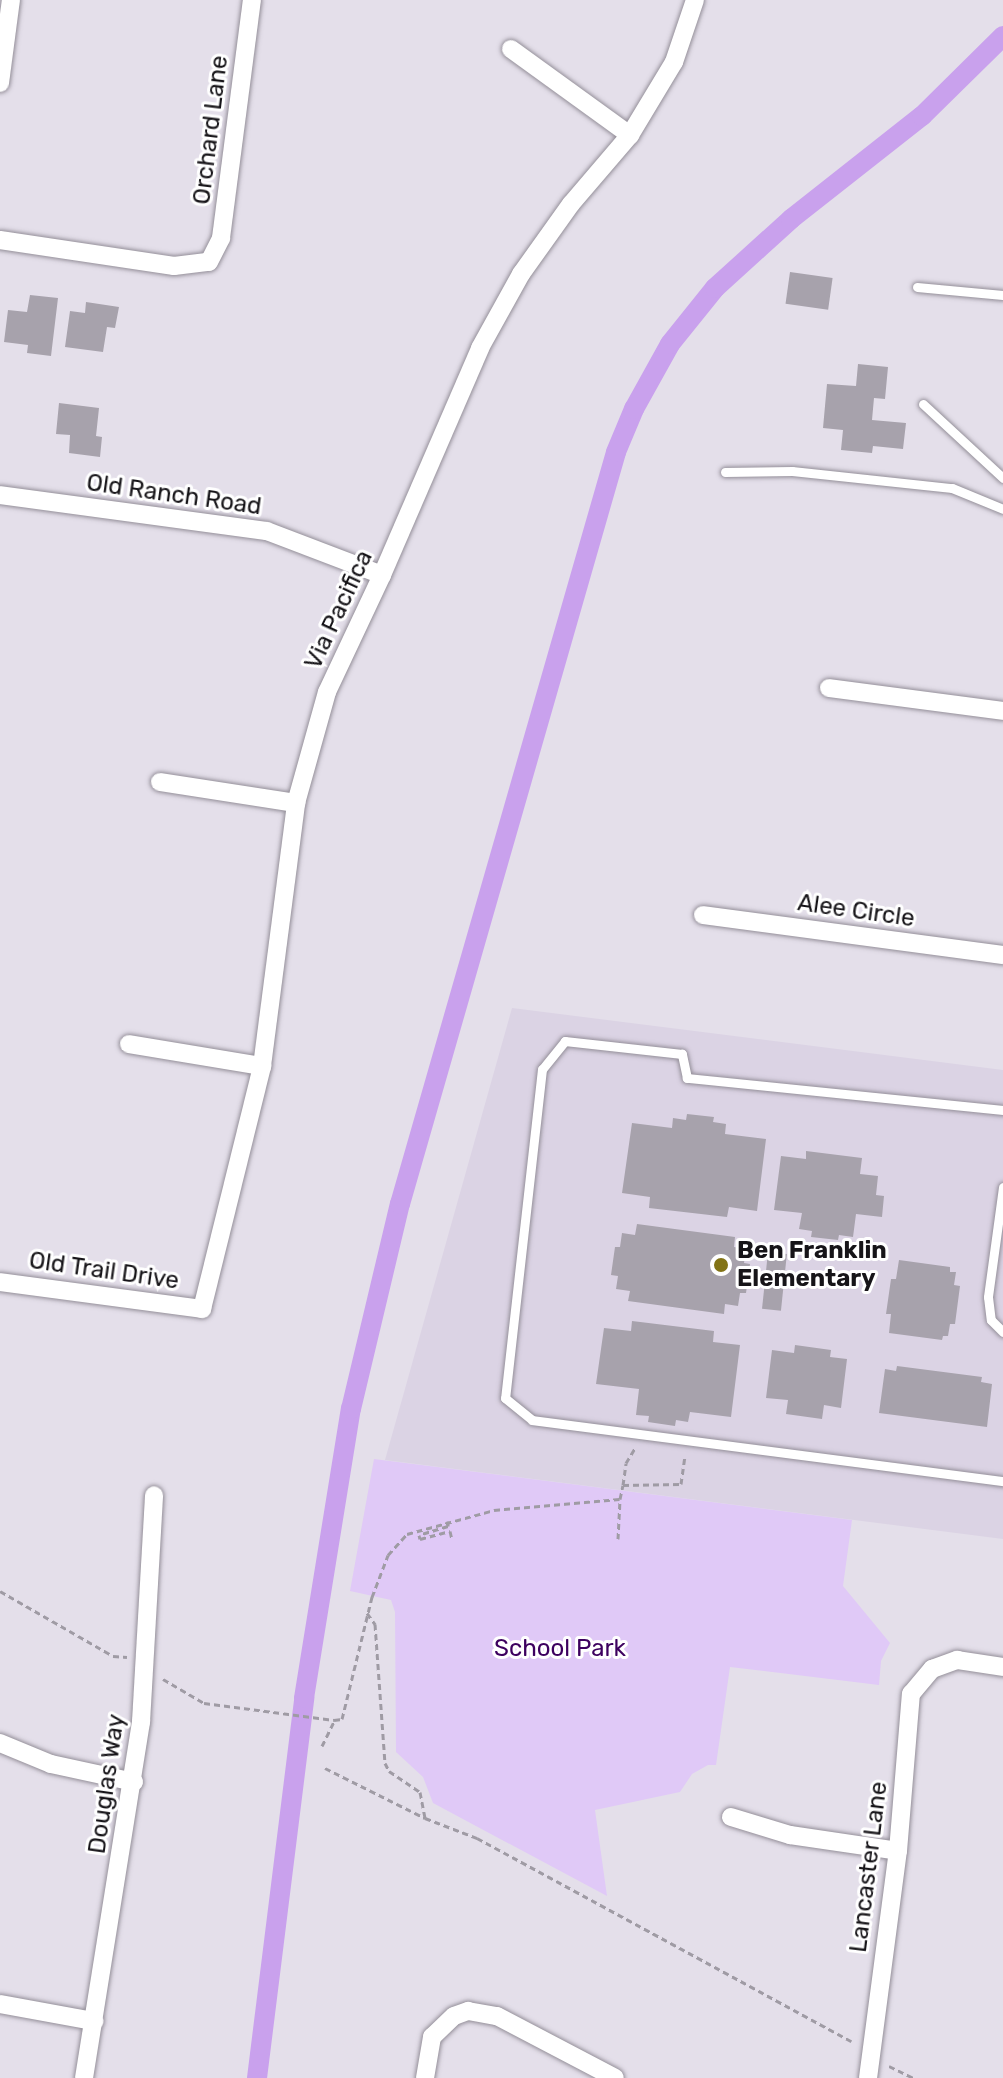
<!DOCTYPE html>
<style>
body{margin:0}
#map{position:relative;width:1003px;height:2078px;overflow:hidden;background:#e4dfea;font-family:Rubik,sans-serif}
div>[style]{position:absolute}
.built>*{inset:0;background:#dbd3e4}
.green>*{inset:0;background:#e0c9f7}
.canal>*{height:20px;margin:-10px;padding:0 10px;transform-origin:10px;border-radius:10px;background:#c9a1ed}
.building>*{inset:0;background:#a7a2ac;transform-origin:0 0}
.path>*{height:3px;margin-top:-1.5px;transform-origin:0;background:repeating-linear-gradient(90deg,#9f9ba4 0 6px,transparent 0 10px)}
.roads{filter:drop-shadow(0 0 2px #948f99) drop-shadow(0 0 2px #948f99)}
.lane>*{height:9px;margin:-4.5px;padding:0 4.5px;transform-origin:4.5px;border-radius:4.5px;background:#fff}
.street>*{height:18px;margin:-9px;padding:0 9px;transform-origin:9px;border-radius:9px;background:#fff}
.dots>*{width:22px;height:22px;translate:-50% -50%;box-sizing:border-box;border:4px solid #fff;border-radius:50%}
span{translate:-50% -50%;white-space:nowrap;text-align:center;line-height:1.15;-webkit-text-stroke:6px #fff;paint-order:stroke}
.street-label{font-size:24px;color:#161418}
.poi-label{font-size:24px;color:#161418;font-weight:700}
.left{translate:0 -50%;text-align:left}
.park-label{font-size:24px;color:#3d005f}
</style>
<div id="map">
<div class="built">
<i style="clip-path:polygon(512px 1008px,1003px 1070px,1003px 1539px,385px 1460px)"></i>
</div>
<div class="green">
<i style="clip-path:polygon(374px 1459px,852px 1520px,843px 1586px,890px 1643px,881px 1661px,879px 1685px,730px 1667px,716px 1765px,708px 1765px,692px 1774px,680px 1792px,595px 1810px,607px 1896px,433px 1803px,423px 1777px,396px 1752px,395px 1612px,391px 1600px,350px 1591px)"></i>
</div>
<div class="canal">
<i style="left:257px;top:2078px;width:383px;rotate:-82.9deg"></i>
<i style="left:304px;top:1698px;width:293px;rotate:-80.8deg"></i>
<i style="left:351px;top:1409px;width:211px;rotate:-76.6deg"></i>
<i style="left:400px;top:1204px;width:782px;rotate:-73.97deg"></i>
<i style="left:616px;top:452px;width:47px;rotate:-67.3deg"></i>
<i style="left:634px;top:409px;width:74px;rotate:-61deg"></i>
<i style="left:670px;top:344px;width:72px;rotate:-51.2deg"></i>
<i style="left:715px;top:288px;width:103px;rotate:-42.2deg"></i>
<i style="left:791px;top:219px;width:167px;rotate:-38.2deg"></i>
<i style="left:922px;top:116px;width:114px;rotate:-44.6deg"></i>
</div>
<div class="building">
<i style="left:790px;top:272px;width:43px;height:32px;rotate:8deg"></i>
<i style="clip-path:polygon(30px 295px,58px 298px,51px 356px,27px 353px,28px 345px,4px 342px,8px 310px,27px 312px)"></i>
<i style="clip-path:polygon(86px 302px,119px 307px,115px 328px,107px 327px,103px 352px,65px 347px,70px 311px,85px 313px)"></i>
<i style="clip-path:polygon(858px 364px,888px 367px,885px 399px,874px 398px,872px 420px,906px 423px,903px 449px,873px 446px,872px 453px,841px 450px,843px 430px,823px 428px,827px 384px,856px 386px)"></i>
<i style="clip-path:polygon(59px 403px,99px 408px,96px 436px,102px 437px,100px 457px,69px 453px,70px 435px,56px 434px)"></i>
<i style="clip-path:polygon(687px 1114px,714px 1117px,713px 1122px,726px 1124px,725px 1134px,766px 1139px,757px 1211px,729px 1207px,727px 1217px,649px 1208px,650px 1197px,622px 1193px,632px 1123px,672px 1128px,673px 1118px,686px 1120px)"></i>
<i style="clip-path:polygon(806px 1151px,862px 1158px,860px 1174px,878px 1176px,876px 1195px,884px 1196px,882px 1217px,856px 1214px,853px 1237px,839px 1235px,838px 1240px,811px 1237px,812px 1231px,799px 1229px,802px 1213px,774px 1210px,781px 1156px,806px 1159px)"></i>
<i style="clip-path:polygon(637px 1224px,735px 1237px,734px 1247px,746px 1249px,744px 1263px,750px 1264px,746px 1293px,740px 1293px,738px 1306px,725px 1304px,724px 1314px,628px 1301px,630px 1291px,616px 1289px,618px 1276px,611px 1275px,615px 1247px,620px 1247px,622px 1233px,635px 1235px)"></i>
<i style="left:768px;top:1252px;width:19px;height:57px;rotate:6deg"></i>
<i style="clip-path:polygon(899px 1260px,950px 1267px,950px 1272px,956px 1272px,954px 1285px,960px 1286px,955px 1324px,950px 1324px,948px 1336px,943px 1336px,942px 1340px,889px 1333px,891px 1314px,886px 1314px,891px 1279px,896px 1279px)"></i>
<i style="clip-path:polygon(632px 1321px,714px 1331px,713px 1342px,740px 1345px,731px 1417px,690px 1412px,688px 1422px,676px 1420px,675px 1426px,648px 1422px,649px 1416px,636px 1415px,639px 1389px,596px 1384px,604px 1328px,631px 1331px)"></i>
<i style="clip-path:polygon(795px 1345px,831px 1350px,830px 1357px,847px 1359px,841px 1408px,824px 1405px,822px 1419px,786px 1414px,788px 1400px,766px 1398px,772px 1350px,794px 1353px)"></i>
<i style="clip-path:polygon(897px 1366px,982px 1377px,981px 1382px,992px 1384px,987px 1427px,879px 1413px,885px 1369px,896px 1371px)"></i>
</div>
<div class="path">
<i style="left:623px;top:1485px;width:22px;rotate:-82deg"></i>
<i style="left:626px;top:1463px;width:17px;rotate:-59deg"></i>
<i style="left:448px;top:1521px;width:5px;rotate:90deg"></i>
<i style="left:448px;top:1526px;width:30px;rotate:163deg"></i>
<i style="left:419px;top:1535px;width:4px;rotate:76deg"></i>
<i style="left:420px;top:1539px;width:31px;rotate:-15deg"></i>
<i style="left:450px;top:1531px;width:9px;rotate:77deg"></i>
<i style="left:618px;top:1539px;width:40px;rotate:-87.1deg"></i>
<i style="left:0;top:1591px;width:130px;rotate:29.9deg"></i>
<i style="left:113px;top:1656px;width:14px;rotate:4deg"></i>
<i style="left:367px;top:1613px;width:14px;rotate:54deg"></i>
<i style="left:375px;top:1624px;width:139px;rotate:85.9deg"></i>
<i style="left:385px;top:1763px;width:9px;rotate:63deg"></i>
<i style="left:389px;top:1771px;width:37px;rotate:34deg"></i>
<i style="left:420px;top:1792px;width:26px;rotate:79deg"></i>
<i style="left:163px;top:1679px;width:48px;rotate:30.3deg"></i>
<i style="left:204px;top:1703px;width:131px;rotate:7.5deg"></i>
<i style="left:334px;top:1720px;width:8px;rotate:-7deg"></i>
<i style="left:342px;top:1719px;width:126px;rotate:-76.2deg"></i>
<i style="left:372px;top:1597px;width:45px;rotate:-69.1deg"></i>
<i style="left:388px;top:1555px;width:28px;rotate:-48deg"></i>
<i style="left:407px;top:1534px;width:90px;rotate:-15.4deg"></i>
<i style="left:494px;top:1510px;width:126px;rotate:-5deg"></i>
<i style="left:620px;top:1499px;width:14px;rotate:-78deg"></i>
<i style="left:623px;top:1485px;width:58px;rotate:-1deg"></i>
<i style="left:681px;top:1484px;width:29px;rotate:-82deg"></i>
<i style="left:322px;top:1746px;width:28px;rotate:-64deg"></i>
<i style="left:325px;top:1768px;width:112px;rotate:26.6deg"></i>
<i style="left:425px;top:1818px;width:56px;rotate:21deg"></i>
<i style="left:477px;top:1838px;width:426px;rotate:28.5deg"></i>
<i style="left:889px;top:2066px;width:28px;rotate:26deg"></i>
</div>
<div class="roads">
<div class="lane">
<i style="left:917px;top:287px;width:86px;rotate:5.3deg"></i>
<i style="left:923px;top:404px;width:109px;rotate:42.8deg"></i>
<i style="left:725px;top:472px;width:67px;rotate:-0.9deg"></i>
<i style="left:792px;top:471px;width:161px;rotate:6.1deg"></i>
<i style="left:952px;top:488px;width:55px;rotate:22.4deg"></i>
<i style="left:1003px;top:1110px;width:318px;rotate:-174.2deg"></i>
<i style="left:687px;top:1078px;width:25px;rotate:-102deg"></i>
<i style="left:682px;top:1054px;width:118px;rotate:-173.7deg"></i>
<i style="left:565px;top:1041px;width:36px;rotate:129deg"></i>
<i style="left:542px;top:1069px;width:331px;rotate:96.4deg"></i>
<i style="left:505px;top:1398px;width:35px;rotate:39deg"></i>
<i style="left:532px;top:1420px;width:475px;rotate:7.4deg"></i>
<i style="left:1003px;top:1187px;width:111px;rotate:97.8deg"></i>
<i style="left:988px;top:1297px;width:23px;rotate:83deg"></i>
<i style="left:991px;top:1320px;width:17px;rotate:45deg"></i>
</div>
<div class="street">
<i style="left:511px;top:49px;width:147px;rotate:35.9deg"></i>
<i style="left:0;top:83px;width:84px;rotate:-82.5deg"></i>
<i style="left:0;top:240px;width:176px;rotate:8.5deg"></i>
<i style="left:174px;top:266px;width:35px;rotate:-7deg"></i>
<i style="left:209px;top:262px;width:27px;rotate:-63deg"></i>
<i style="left:221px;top:238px;width:240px;rotate:-82.6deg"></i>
<i style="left:0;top:495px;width:269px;rotate:7.7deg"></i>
<i style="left:267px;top:531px;width:123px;rotate:20.9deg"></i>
<i style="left:829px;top:688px;width:176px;rotate:7.5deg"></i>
<i style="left:160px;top:782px;width:138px;rotate:8.8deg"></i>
<i style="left:703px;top:915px;width:303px;rotate:7.6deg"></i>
<i style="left:129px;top:1044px;width:135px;rotate:9.4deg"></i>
<i style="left:0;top:1282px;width:204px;rotate:7.6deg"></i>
<i style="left:202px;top:1309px;width:250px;rotate:-76.1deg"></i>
<i style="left:262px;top:1066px;width:265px;rotate:-82.6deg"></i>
<i style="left:296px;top:803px;width:115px;rotate:-74.4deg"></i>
<i style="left:327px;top:692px;width:129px;rotate:-64.8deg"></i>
<i style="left:382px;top:575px;width:247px;rotate:-66.6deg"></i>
<i style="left:480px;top:348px;width:85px;rotate:-61deg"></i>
<i style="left:521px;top:274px;width:86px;rotate:-54.5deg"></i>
<i style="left:571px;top:204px;width:91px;rotate:-49.5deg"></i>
<i style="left:630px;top:135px;width:85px;rotate:-58.9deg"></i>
<i style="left:674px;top:62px;width:65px;rotate:-71.3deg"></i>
<i style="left:0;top:1743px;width:55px;rotate:22.4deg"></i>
<i style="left:51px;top:1764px;width:85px;rotate:12.2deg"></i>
<i style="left:731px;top:1817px;width:62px;rotate:17deg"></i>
<i style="left:790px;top:1835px;width:109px;rotate:8.4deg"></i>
<i style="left:0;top:2004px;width:96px;rotate:10.3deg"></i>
<i style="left:84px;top:2078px;width:361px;rotate:-80.9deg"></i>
<i style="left:141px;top:1722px;width:227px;rotate:-86.7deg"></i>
<i style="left:425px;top:2078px;width:42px;rotate:-80.3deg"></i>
<i style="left:432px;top:2037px;width:30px;rotate:-44deg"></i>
<i style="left:454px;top:2016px;width:15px;rotate:-20deg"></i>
<i style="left:468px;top:2011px;width:29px;rotate:10deg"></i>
<i style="left:497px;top:2016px;width:133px;rotate:27.7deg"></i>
<i style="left:868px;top:2078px;width:229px;rotate:-82.5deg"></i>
<i style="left:898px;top:1851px;width:158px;rotate:-85.3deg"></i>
<i style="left:911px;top:1694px;width:33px;rotate:-50deg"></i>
<i style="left:932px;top:1669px;width:27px;rotate:-20deg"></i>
<i style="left:957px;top:1660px;width:47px;rotate:8.7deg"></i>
</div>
</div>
<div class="dots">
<i style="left:721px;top:1265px;background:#827315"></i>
</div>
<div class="street-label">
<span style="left:211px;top:130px;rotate:-83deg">Orchard Lane</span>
<span style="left:174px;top:495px;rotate:8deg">Old Ranch Road</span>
<span style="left:339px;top:610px;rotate:-65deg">Via Pacifica</span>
<span style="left:856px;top:911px;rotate:8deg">Alee Circle</span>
<span style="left:104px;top:1271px;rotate:8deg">Old Trail Drive</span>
<span style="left:107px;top:1784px;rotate:-82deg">Douglas Way</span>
<span style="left:869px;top:1867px;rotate:-83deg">Lancaster Lane</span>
</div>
<div class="poi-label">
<span class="left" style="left:737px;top:1265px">Ben Franklin<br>Elementary</span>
</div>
<div class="park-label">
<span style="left:560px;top:1649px">School Park</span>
</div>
</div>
